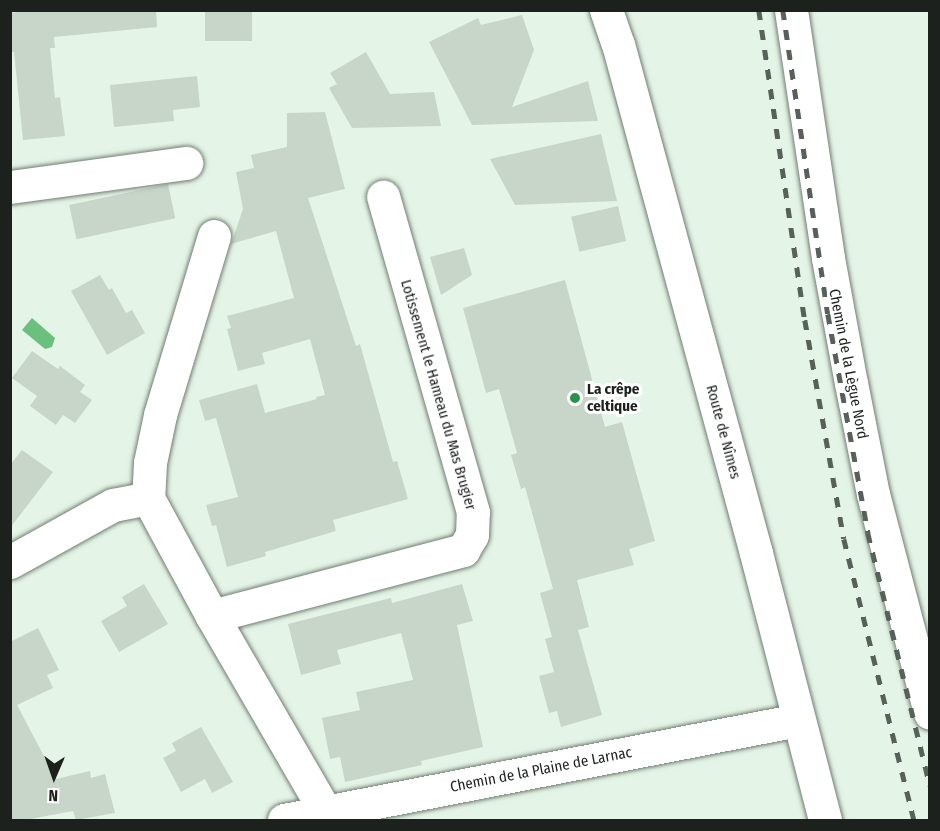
<!DOCTYPE html>
<meta charset="utf-8">
<style>
body{margin:0}
#map{position:relative;width:940px;height:831px;overflow:hidden;background:#e4f4e6;font-family:"Fira Sans Condensed",sans-serif}
div>[style]{position:absolute}
.water>*{inset:0;background:#6bc07e}
.building>*{inset:0;background:#c7d6c9;transform-origin:0 0}
.roads{filter:drop-shadow(0 0 2px #707e72) drop-shadow(0 0 2px #707e72)}
.minor>*{height:33px;margin:-16.5px;padding:0 16.5px;transform-origin:16.5px;border-radius:16.5px;background:#fff}
.major>*{height:33px;margin:-16.5px;padding:0 16.5px;transform-origin:16.5px;border-radius:16.5px;background:#fff}
.rail>*{height:4.5px;margin-top:-2.25px;transform-origin:0;background:repeating-linear-gradient(90deg,#576059 0 10px,transparent 0 20px)}
.dots>*{width:16px;height:16px;translate:-50% -50%;box-sizing:border-box;border:3px solid #fff;border-radius:50%}
span{translate:-50% -50%;white-space:nowrap;text-align:center;line-height:1.15;-webkit-text-stroke:6px #fff;paint-order:stroke}
.street-label{font-size:15px;color:#1c211d}
.poi-label{font-size:15px;color:#1c211d;font-weight:700}
.left{translate:0 -50%;text-align:left}
.frame{position:absolute;inset:0;border:12px solid #1c211d;pointer-events:none}
.north{position:absolute;left:24px;top:747px;width:60px;height:60px;-webkit-text-stroke:4px #fff;paint-order:stroke;rotate:182deg;font-size:16px;font-weight:700;line-height:24px;text-align:center;color:#1c211d}
.north::after{content:'';display:block;margin:auto;width:21px;height:27px;background:#1c211d;clip-path:polygon(50% 0,100% 100%,50% 72%,0 100%)}
</style>
<div id="map">
<div class="water">
<i style="clip-path:polygon(32px 318px,55px 338px,52px 347px,45px 349px,22px 330px)"></i>
</div>
<div class="building">
<i style="clip-path:polygon(33px 10px,156px 10px,157px 27px,54px 37px,55px 48px,50px 48px,55px 98px,60px 97px,65px 136px,23px 140px,14px 52px,10px 52px,10px 13px)"></i>
<i style="left:205px;top:10px;width:47px;height:31px"></i>
<i style="clip-path:polygon(522px 15px,534px 50px,512px 107px,588px 81px,598px 121px,472px 125px,429px 42px,478px 18px,481px 25px)"></i>
<i style="clip-path:polygon(366px 52px,390px 94px,434px 92px,441px 126px,352px 128px,329px 88px,337px 84px,330px 73px)"></i>
<i style="clip-path:polygon(197px 76px,200px 107px,173px 110px,174px 121px,114px 127px,110px 85px)"></i>
<i style="clip-path:polygon(325px 112px,345px 189px,308px 198px,356px 346px,360px 344px,393px 462px,397px 461px,408px 499px,333px 520px,336px 531px,265px 552px,266px 556px,227px 567px,216px 525px,212px 526px,206px 505px,238px 497px,216px 418px,205px 421px,199px 400px,257px 384px,265px 413px,317px 399px,316px 397px,325px 395px,310px 339px,262px 353px,265px 364px,238px 371px,227px 329px,231px 328px,227px 316px,294px 298px,276px 231px,231px 244px,243px 209px,236px 172px,254px 168px,251px 155px,287px 147px,287px 113px)"></i>
<i style="clip-path:polygon(601px 134px,617px 201px,515px 205px,490px 159px)"></i>
<i style="left:168px;top:184px;width:35px;height:101px;rotate:78deg"></i>
<i style="left:618px;top:206px;width:36px;height:48px;rotate:77deg"></i>
<i style="clip-path:polygon(464px 248px,472px 275px,441px 295px,430px 257px)"></i>
<i style="clip-path:polygon(100px 275px,109px 290px,112px 288px,126px 313px,132px 310px,145px 333px,107px 355px,71px 291px)"></i>
<i style="clip-path:polygon(565px 280px,605px 427px,622px 422px,655px 541px,629px 549px,634px 565px,577px 580px,589px 627px,578px 630px,602px 715px,561px 727px,557px 711px,549px 713px,539px 676px,554px 672px,545px 639px,552px 637px,540px 593px,553px 589px,525px 487px,521px 489px,511px 455px,517px 453px,499px 389px,486px 393px,463px 308px)"></i>
<i style="clip-path:polygon(32px 351px,58px 369px,60px 366px,85px 385px,80px 392px,92px 400px,75px 423px,63px 415px,56px 425px,30px 406px,37px 396px,12px 378px)"></i>
<i style="clip-path:polygon(22px 450px,53px 472px,10px 528px,10px 465px)"></i>
<i style="clip-path:polygon(144px 584px,168px 624px,119px 652px,101px 621px,127px 606px,122px 597px)"></i>
<i style="clip-path:polygon(462px 584px,473px 621px,457px 625px,483px 747px,421px 761px,422px 765px,345px 782px,340px 757px,330px 759px,322px 718px,360px 710px,356px 692px,413px 680px,401px 633px,337px 650px,341px 664px,301px 675px,288px 624px,391px 598px,392px 603px)"></i>
<i style="clip-path:polygon(38px 628px,59px 670px,47px 675px,53px 688px,17px 705px,56px 779px,90px 771px,91px 778px,105px 774px,115px 813px,76px 820px,73px 811px,25px 820px,10px 820px,10px 642px)"></i>
<i style="clip-path:polygon(201px 727px,233px 782px,212px 793px,205px 779px,181px 792px,163px 758px,176px 751px,172px 743px)"></i>
</div>
<div class="roads">
<div class="minor">
<i style="left:791px;top:10px;width:251px;rotate:81.5deg"></i>
<i style="left:828px;top:258px;width:127px;rotate:79.6deg"></i>
<i style="left:851px;top:383px;width:113px;rotate:78.8deg"></i>
<i style="left:873px;top:494px;width:226px;rotate:75.4deg"></i>
<i style="left:10px;top:187px;width:178px;rotate:-7.8deg"></i>
<i style="left:214px;top:236px;width:187px;rotate:106.8deg"></i>
<i style="left:160px;top:415px;width:49px;rotate:101.8deg"></i>
<i style="left:150px;top:463px;width:35px;rotate:93deg"></i>
<i style="left:148px;top:498px;width:134px;rotate:61.5deg"></i>
<i style="left:212px;top:616px;width:228px;rotate:59.9deg"></i>
<i style="left:10px;top:562px;width:118px;rotate:-29deg"></i>
<i style="left:113px;top:505px;width:36px;rotate:-11deg"></i>
<i style="left:212px;top:616px;width:260px;rotate:-14.7deg"></i>
<i style="left:463px;top:550px;width:17px;rotate:-59deg"></i>
<i style="left:472px;top:535px;width:23px;rotate:-88deg"></i>
<i style="left:473px;top:512px;width:328px;rotate:-105.9deg"></i>
<i style="left:284px;top:820px;width:524px;rotate:-11.01deg"></i>
</div>
<div class="major">
<i style="left:606px;top:10px;width:36px;rotate:71deg"></i>
<i style="left:618px;top:44px;width:527px;rotate:74.83deg"></i>
<i style="left:756px;top:553px;width:276px;rotate:75.5deg"></i>
</div>
</div>
<div class="rail">
<i style="left:759px;top:10px;width:313px;rotate:81.6deg"></i>
<i style="left:805px;top:320px;width:222px;rotate:79.9deg"></i>
<i style="left:844px;top:539px;width:290px;rotate:76deg"></i>
<i style="left:783px;top:10px;width:307px;rotate:81.6deg"></i>
<i style="left:828px;top:314px;width:223px;rotate:79.6deg"></i>
<i style="left:868px;top:533px;width:260px;rotate:76.2deg"></i>
</div>
<div class="dots">
<i style="left:575px;top:398px;background:#28924a"></i>
</div>
<div class="street-label">
<span style="left:848px;top:364px;rotate:79deg">Chemin de la Lègue Nord</span>
<span style="left:438px;top:395px;rotate:74deg">Lotissement le Hameau du Mas Brugier</span>
<span style="left:723px;top:432px;rotate:75deg">Route de Nîmes</span>
<span style="left:541px;top:770px;rotate:-11deg">Chemin de la Plaine de Larnac</span>
</div>
<div class="poi-label">
<span class="left" style="left:587px;top:398px">La crêpe<br>celtique</span>
</div>
<div class="frame"></div>
<div class="north">N</div>
</div>
